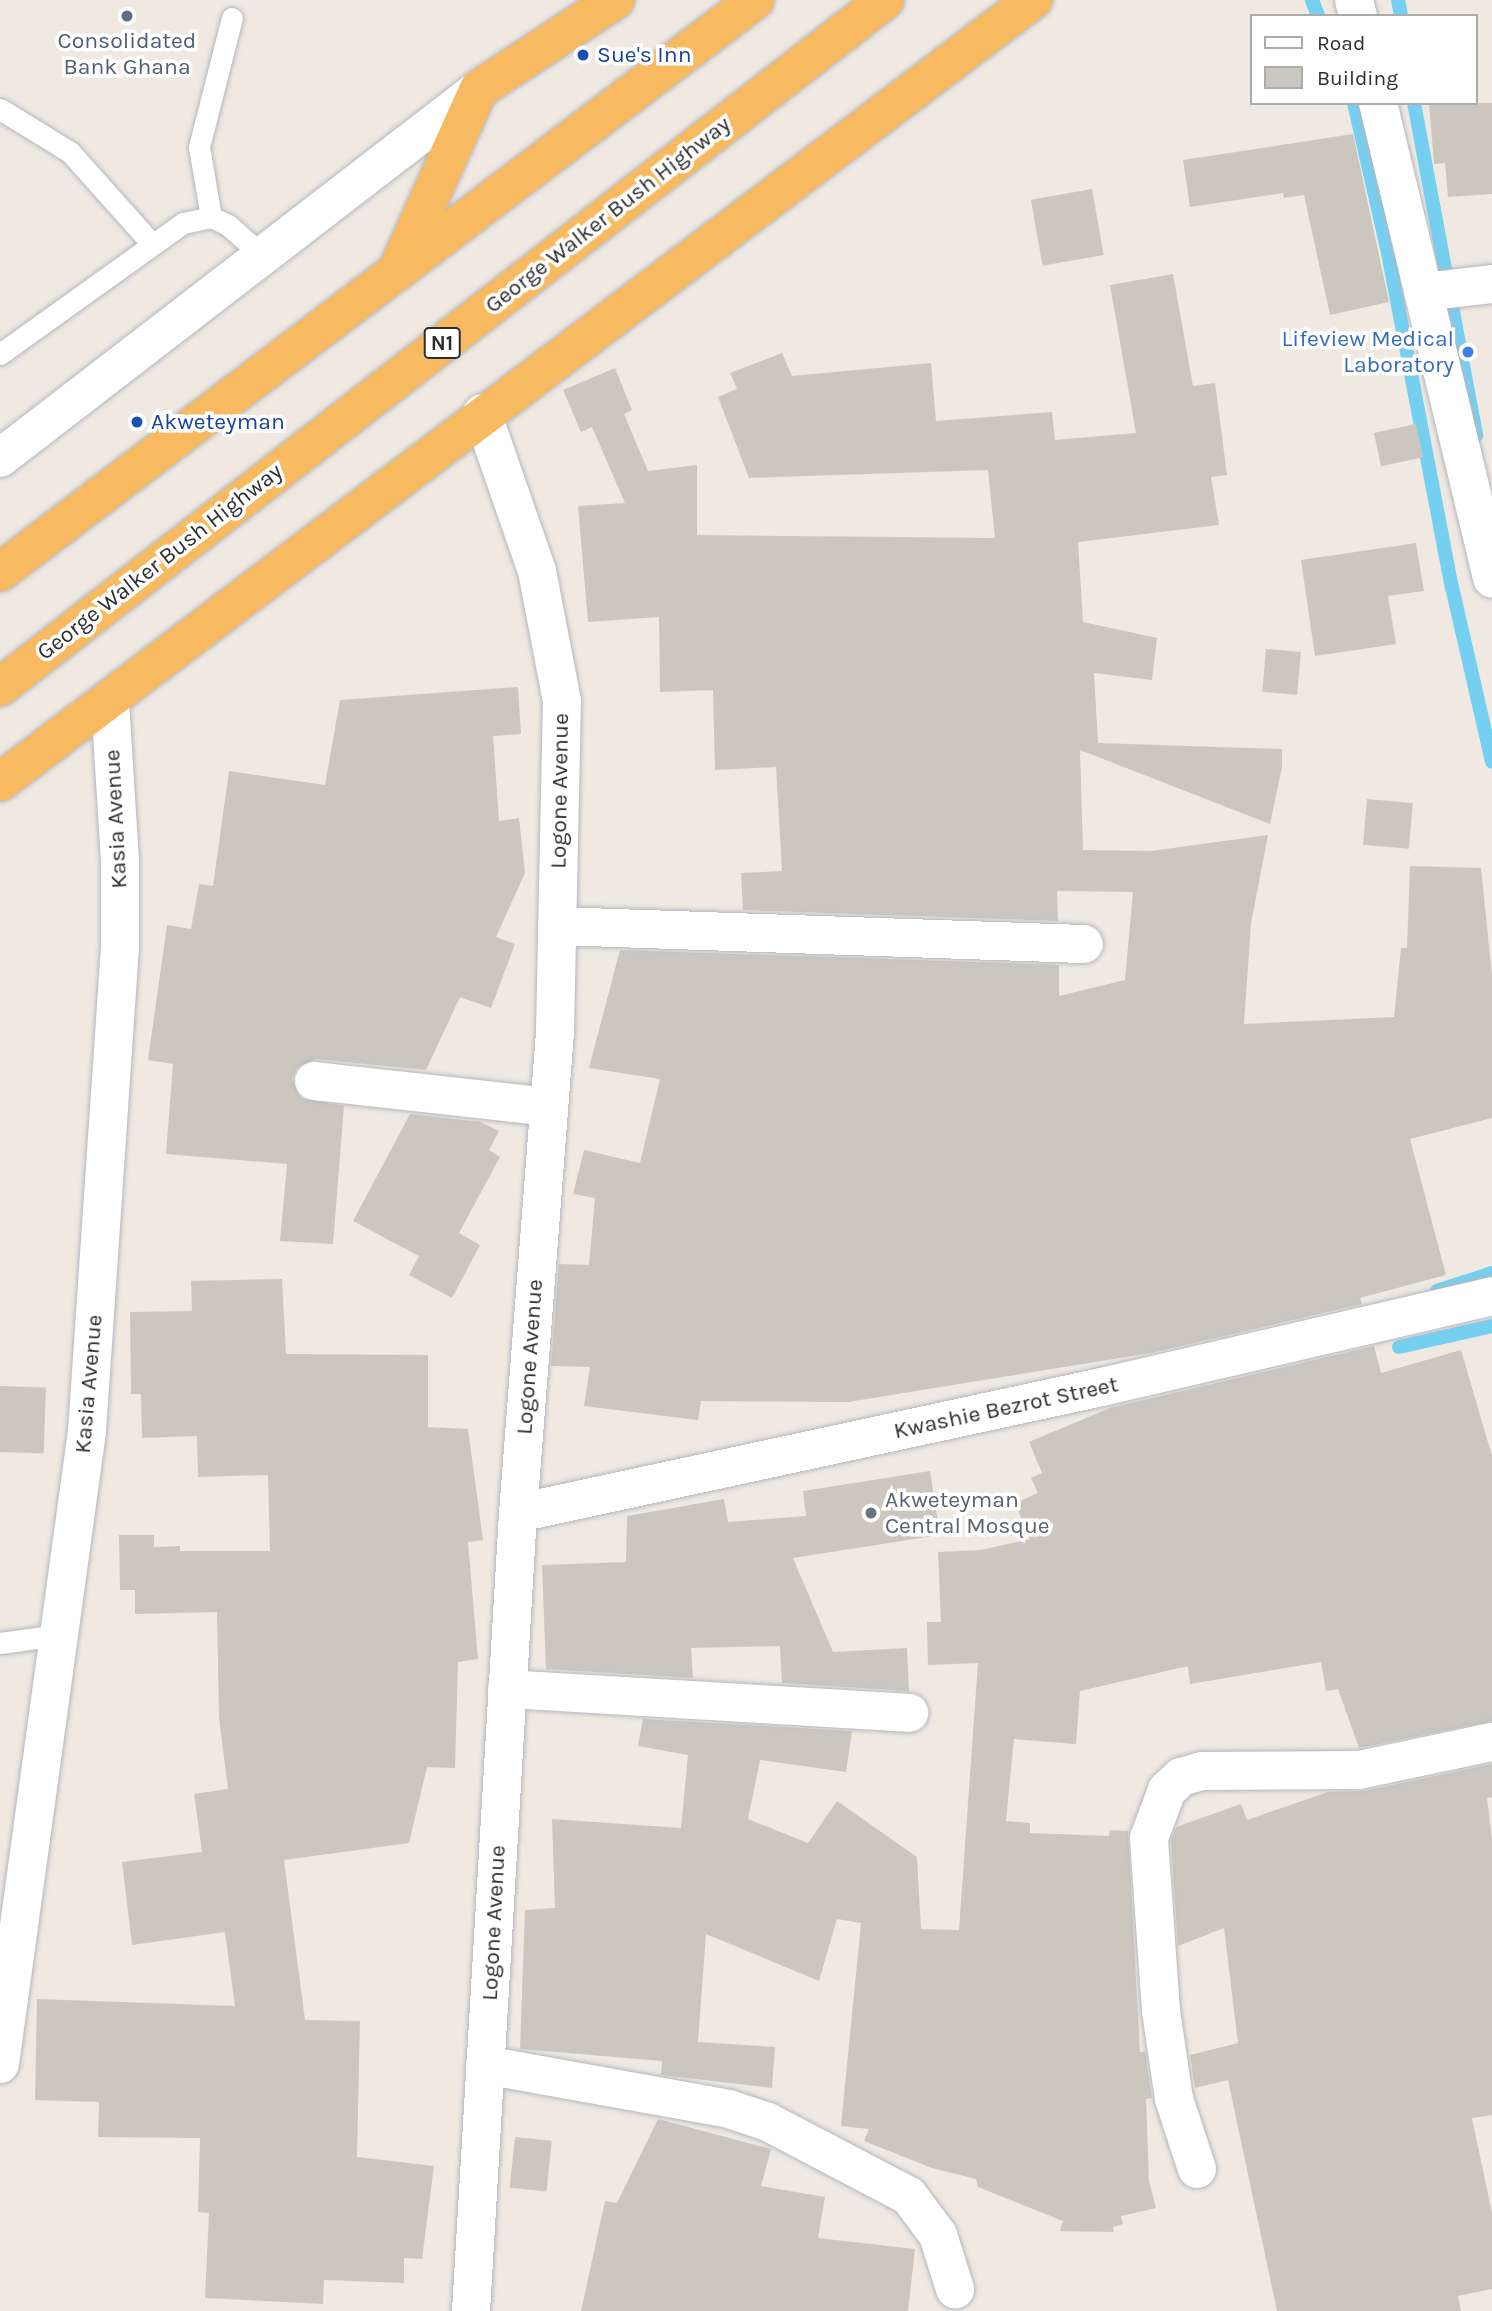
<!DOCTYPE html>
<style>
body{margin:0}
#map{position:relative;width:1492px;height:2311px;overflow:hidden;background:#efe9e1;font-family:Karla,sans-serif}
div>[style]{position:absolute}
.stream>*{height:14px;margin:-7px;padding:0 7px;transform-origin:7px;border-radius:7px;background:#75cff0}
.building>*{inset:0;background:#cbc7bf;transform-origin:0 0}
.roads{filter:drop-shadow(0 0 2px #b4b7c1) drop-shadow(0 0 2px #b4b7c1)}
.service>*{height:21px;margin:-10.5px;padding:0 10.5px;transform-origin:10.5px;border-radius:10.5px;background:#fff}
.minor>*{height:38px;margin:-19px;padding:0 19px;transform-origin:19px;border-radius:19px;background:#fff}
.tertiary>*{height:38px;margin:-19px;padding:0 19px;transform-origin:19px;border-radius:19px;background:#fff}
.trunk>*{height:38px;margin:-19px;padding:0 19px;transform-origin:19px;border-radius:19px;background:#f8ba60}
.dots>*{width:19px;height:19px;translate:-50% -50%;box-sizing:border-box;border:4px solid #fff;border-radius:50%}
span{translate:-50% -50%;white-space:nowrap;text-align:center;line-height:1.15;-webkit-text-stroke:7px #fff;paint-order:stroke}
.shield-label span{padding:2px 5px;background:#fff;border:2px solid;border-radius:5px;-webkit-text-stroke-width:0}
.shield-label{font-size:21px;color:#2e2e2e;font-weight:700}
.service-label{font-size:23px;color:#4e5e75}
.transit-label{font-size:23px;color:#164399}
.left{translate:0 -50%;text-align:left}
.street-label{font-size:23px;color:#2e2e2e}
.shop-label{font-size:23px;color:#366cbe}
.right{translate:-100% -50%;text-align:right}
.worship-label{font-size:23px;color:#5b616d}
.legend{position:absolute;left:1250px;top:14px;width:228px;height:91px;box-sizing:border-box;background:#fff;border:2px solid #ababab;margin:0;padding:9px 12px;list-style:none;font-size:21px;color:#2e2e2e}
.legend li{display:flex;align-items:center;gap:14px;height:35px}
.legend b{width:35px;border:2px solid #ababab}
</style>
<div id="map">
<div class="stream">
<i style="left:1312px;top:0;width:17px;rotate:69deg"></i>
<i style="left:1398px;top:0;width:16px;rotate:79deg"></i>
<i style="left:1354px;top:103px;width:154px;rotate:77.2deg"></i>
<i style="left:1388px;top:253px;width:340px;rotate:79.2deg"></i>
<i style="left:1452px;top:587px;width:179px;rotate:77.1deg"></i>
<i style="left:1414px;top:103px;width:338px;rotate:79.4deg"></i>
<i style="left:1437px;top:1291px;width:58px;rotate:-18.1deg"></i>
<i style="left:1399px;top:1347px;width:95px;rotate:-12.7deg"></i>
</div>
<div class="building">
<i style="clip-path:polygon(1429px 103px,1492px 103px,1492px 194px,1448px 197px,1445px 163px,1434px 164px)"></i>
<i style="clip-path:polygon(1353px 134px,1389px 302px,1330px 315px,1304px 195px,1284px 198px,1283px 193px,1190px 207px,1183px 160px)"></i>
<i style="left:1092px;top:189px;width:67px;height:62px;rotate:80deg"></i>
<i style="clip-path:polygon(1173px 274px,1193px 386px,1215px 383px,1227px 475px,1211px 477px,1219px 525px,1078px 542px,1083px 622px,1157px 638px,1152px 680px,1094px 673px,1098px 743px,1282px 749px,1282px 767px,1270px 824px,1080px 750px,1083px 850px,1151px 851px,1268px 835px,1251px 923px,1244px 1024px,1394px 1017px,1401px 948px,1407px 948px,1410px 866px,1481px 868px,1492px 975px,1492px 1118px,1410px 1139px,1446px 1275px,1360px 1298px,1362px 1304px,1151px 1353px,848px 1402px,701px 1401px,698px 1420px,584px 1406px,590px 1367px,551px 1366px,559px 1264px,589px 1265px,595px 1198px,573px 1194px,584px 1150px,640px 1163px,660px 1079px,589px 1068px,620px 950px,1059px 965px,1059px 996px,1125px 980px,1133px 892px,1057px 891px,1058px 921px,743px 910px,741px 873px,782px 871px,776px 767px,715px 770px,713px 690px,660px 692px,659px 617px,588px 622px,578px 506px,625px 503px,592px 427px,581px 432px,563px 390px,615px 368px,632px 410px,624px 414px,648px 471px,697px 465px,697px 535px,995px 538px,988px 470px,749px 478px,718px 397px,737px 389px,730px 373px,782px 353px,792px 376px,931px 363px,936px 421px,1052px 412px,1055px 440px,1136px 433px,1110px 285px)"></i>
<i style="left:1416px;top:424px;width:34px;height:43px;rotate:78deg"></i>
<i style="clip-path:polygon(1416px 543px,1424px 591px,1388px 596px,1396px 644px,1315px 656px,1301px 560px)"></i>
<i style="left:1266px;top:649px;width:35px;height:43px;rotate:5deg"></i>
<i style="clip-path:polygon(518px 687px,521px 734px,493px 736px,499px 821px,519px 818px,525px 873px,496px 937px,515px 944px,491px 1008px,460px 997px,426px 1070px,316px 1059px,297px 1068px,292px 1079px,301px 1098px,344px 1106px,333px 1244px,280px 1241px,287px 1164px,166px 1154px,173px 1064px,148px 1060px,167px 925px,191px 929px,199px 884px,213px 886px,229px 771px,325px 785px,340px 700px)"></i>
<i style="left:1367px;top:799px;width:46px;height:46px;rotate:5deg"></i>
<i style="clip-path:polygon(410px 1114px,481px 1122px,499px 1131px,489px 1150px,500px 1157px,459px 1233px,480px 1245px,452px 1298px,409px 1275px,419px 1256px,353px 1221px)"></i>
<i style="clip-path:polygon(282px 1279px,286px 1354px,428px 1355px,428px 1427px,468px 1429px,483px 1540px,468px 1542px,478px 1659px,458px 1662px,455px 1768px,427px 1767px,409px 1843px,284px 1860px,305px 2020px,360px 2021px,357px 2157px,434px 2166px,422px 2259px,404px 2258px,404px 2283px,324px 2280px,323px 2304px,205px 2298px,209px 2213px,198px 2212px,200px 2138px,98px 2137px,99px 2102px,35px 2100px,37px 1999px,235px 2006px,225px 1932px,132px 1945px,122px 1862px,202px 1852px,194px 1794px,228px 1789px,219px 1718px,217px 1612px,135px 1614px,135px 1590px,120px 1590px,119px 1535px,154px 1535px,154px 1547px,180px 1546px,180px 1551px,270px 1551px,268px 1475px,198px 1477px,197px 1436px,142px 1438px,141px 1394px,131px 1394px,130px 1312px,192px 1311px,191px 1281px)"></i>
<i style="clip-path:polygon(1374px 1346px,1381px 1373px,1461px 1350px,1492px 1456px,1492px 1721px,1359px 1748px,1338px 1689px,1326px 1691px,1321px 1662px,1190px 1684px,1188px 1666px,1080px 1691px,1076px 1744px,1014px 1739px,1006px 1821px,1030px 1823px,1030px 1833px,1109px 1836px,1110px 1830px,1128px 1831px,1140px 2052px,1145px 2052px,1152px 2098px,1146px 2099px,1149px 2181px,1156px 2208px,1121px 2216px,1123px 2224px,1113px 2227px,1114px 2232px,1060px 2231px,1063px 2221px,978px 2187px,976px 2179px,932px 2168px,864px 2141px,869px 2129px,841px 2126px,861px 1923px,837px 1919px,819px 1981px,706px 1934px,698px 2042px,775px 2047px,772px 2088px,661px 2075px,662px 2061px,520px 2049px,525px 1910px,555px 1908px,552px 1819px,681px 1828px,688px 1755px,638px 1746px,643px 1719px,852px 1731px,846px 1772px,760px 1760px,748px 1819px,808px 1843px,837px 1801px,917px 1857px,921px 1929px,959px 1930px,978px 1663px,928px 1665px,927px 1622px,941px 1622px,938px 1552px,981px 1550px,1030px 1539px,1015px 1503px,1038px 1493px,1031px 1478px,1042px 1473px,1029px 1442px,1110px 1408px)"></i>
<i style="left:0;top:1386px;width:46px;height:66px;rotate:2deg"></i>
<i style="clip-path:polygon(930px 1471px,940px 1535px,793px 1558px,833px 1652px,907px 1648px,909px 1691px,782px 1683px,780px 1646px,691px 1648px,693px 1678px,546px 1669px,542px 1565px,626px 1562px,627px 1516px,724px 1499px,728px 1522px,806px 1516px,803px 1491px)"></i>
<i style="clip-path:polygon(1492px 1764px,1492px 1797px,1487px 1798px,1492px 1840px,1492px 2115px,1472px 2118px,1492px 2213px,1492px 2289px,1458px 2296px,1461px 2311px,1277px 2311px,1228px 2080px,1195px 2088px,1190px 2055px,1238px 2043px,1224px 1928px,1178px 1946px,1171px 1841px,1176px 1827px,1241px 1804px,1247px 1820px,1328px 1792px,1364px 1791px)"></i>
<i style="clip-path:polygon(658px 2119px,771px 2149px,761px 2186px,825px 2197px,818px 2238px,915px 2249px,908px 2311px,581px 2311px,605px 2201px,617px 2203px)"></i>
<i style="left:515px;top:2137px;width:37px;height:51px;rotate:6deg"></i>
</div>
<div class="roads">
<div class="service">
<i style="left:0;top:109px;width:82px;rotate:31.6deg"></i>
<i style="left:70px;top:152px;width:123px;rotate:48.3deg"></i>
<i style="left:211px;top:217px;width:71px;rotate:-99.7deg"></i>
<i style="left:199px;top:147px;width:133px;rotate:-75.7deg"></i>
<i style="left:0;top:354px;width:225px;rotate:-35.6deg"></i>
<i style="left:183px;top:223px;width:29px;rotate:-12deg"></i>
<i style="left:211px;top:217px;width:19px;rotate:25deg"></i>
<i style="left:228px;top:225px;width:45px;rotate:41.4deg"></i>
<i style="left:0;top:1643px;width:60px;rotate:-7.7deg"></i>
</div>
<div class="minor">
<i style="left:1423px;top:292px;width:69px;rotate:-6.6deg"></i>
<i style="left:0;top:458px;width:605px;rotate:-37.61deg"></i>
<i style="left:557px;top:926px;width:527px;rotate:1.96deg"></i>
<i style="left:314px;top:1081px;width:235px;rotate:6.3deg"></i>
<i style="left:507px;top:1689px;width:403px;rotate:3.4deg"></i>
<i style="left:0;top:2064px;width:639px;rotate:-82.17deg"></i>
<i style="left:87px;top:1431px;width:482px;rotate:-86.1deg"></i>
<i style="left:120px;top:950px;width:89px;rotate:-90deg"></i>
<i style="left:120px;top:861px;width:161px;rotate:-93.6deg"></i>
<i style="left:485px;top:2065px;width:248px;rotate:10.2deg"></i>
<i style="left:729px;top:2109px;width:41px;rotate:18.4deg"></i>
<i style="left:768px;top:2122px;width:159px;rotate:27.7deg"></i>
<i style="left:909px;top:2196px;width:49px;rotate:53.4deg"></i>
<i style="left:938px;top:2235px;width:57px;rotate:72.5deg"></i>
<i style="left:1197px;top:2169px;width:74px;rotate:-108.2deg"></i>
<i style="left:1174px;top:2099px;width:89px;rotate:-98.4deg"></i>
<i style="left:1161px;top:2011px;width:173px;rotate:-94deg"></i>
<i style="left:1149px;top:1838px;width:51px;rotate:-69.4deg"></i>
<i style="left:1167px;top:1790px;width:19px;rotate:-43deg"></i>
<i style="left:1181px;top:1777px;width:22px;rotate:-16deg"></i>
<i style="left:1202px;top:1771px;width:157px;rotate:-0.4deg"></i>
<i style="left:1359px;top:1770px;width:136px;rotate:-11.9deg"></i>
<i style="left:471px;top:2311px;width:799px;rotate:-86.63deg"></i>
<i style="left:518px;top:1513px;width:482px;rotate:-85.6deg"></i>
<i style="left:555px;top:1032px;width:331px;rotate:-88.8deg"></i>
<i style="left:562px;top:701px;width:132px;rotate:-100.9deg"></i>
<i style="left:537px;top:571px;width:167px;rotate:-109.2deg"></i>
</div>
<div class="tertiary">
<i style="left:1354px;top:0;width:16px;rotate:76deg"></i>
<i style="left:1378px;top:103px;width:489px;rotate:76.5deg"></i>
<i style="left:518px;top:1513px;width:597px;rotate:-12.18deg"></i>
<i style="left:1102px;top:1387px;width:400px;rotate:-13.1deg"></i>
</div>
<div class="trunk">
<i style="left:399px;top:266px;width:194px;rotate:-65.7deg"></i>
<i style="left:479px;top:89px;width:163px;rotate:-33.2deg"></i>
<i style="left:0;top:572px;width:947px;rotate:-37.15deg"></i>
<i style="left:0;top:687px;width:1120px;rotate:-37.82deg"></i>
<i style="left:0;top:782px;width:1296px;rotate:-37.13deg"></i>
</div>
</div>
<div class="dots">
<i style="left:127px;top:16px;background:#5c6f8a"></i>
<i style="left:583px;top:55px;background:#1a4fb4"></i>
<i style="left:1468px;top:352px;background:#3f7fe0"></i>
<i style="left:137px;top:422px;background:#1a4fb4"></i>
<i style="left:871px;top:1513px;background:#6b7280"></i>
</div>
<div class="shield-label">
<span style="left:442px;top:343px">N1</span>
</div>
<div class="service-label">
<span style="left:127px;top:54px">Consolidated<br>Bank Ghana</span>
</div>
<div class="transit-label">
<span class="left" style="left:597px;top:55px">Sue's Inn</span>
<span class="left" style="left:151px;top:422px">Akweteyman</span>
</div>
<div class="street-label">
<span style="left:608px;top:215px;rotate:-38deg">George Walker Bush Highway</span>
<span style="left:160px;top:562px;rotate:-38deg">George Walker Bush Highway</span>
<span style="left:560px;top:791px;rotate:-89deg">Logone Avenue</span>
<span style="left:116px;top:819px;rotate:-93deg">Kasia Avenue</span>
<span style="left:530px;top:1357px;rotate:-86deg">Logone Avenue</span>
<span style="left:89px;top:1384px;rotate:-85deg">Kasia Avenue</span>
<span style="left:1006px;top:1408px;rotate:-12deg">Kwashie Bezrot Street</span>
<span style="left:494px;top:1923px;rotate:-87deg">Logone Avenue</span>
</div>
<div class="shop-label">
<span class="right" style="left:1454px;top:352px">Lifeview Medical<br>Laboratory</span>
</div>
<div class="worship-label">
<span class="left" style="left:885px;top:1513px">Akweteyman<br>Central Mosque</span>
</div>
<ul class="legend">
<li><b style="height:9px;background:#fff"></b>Road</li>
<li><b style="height:19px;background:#cbc7bf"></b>Building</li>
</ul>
</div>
